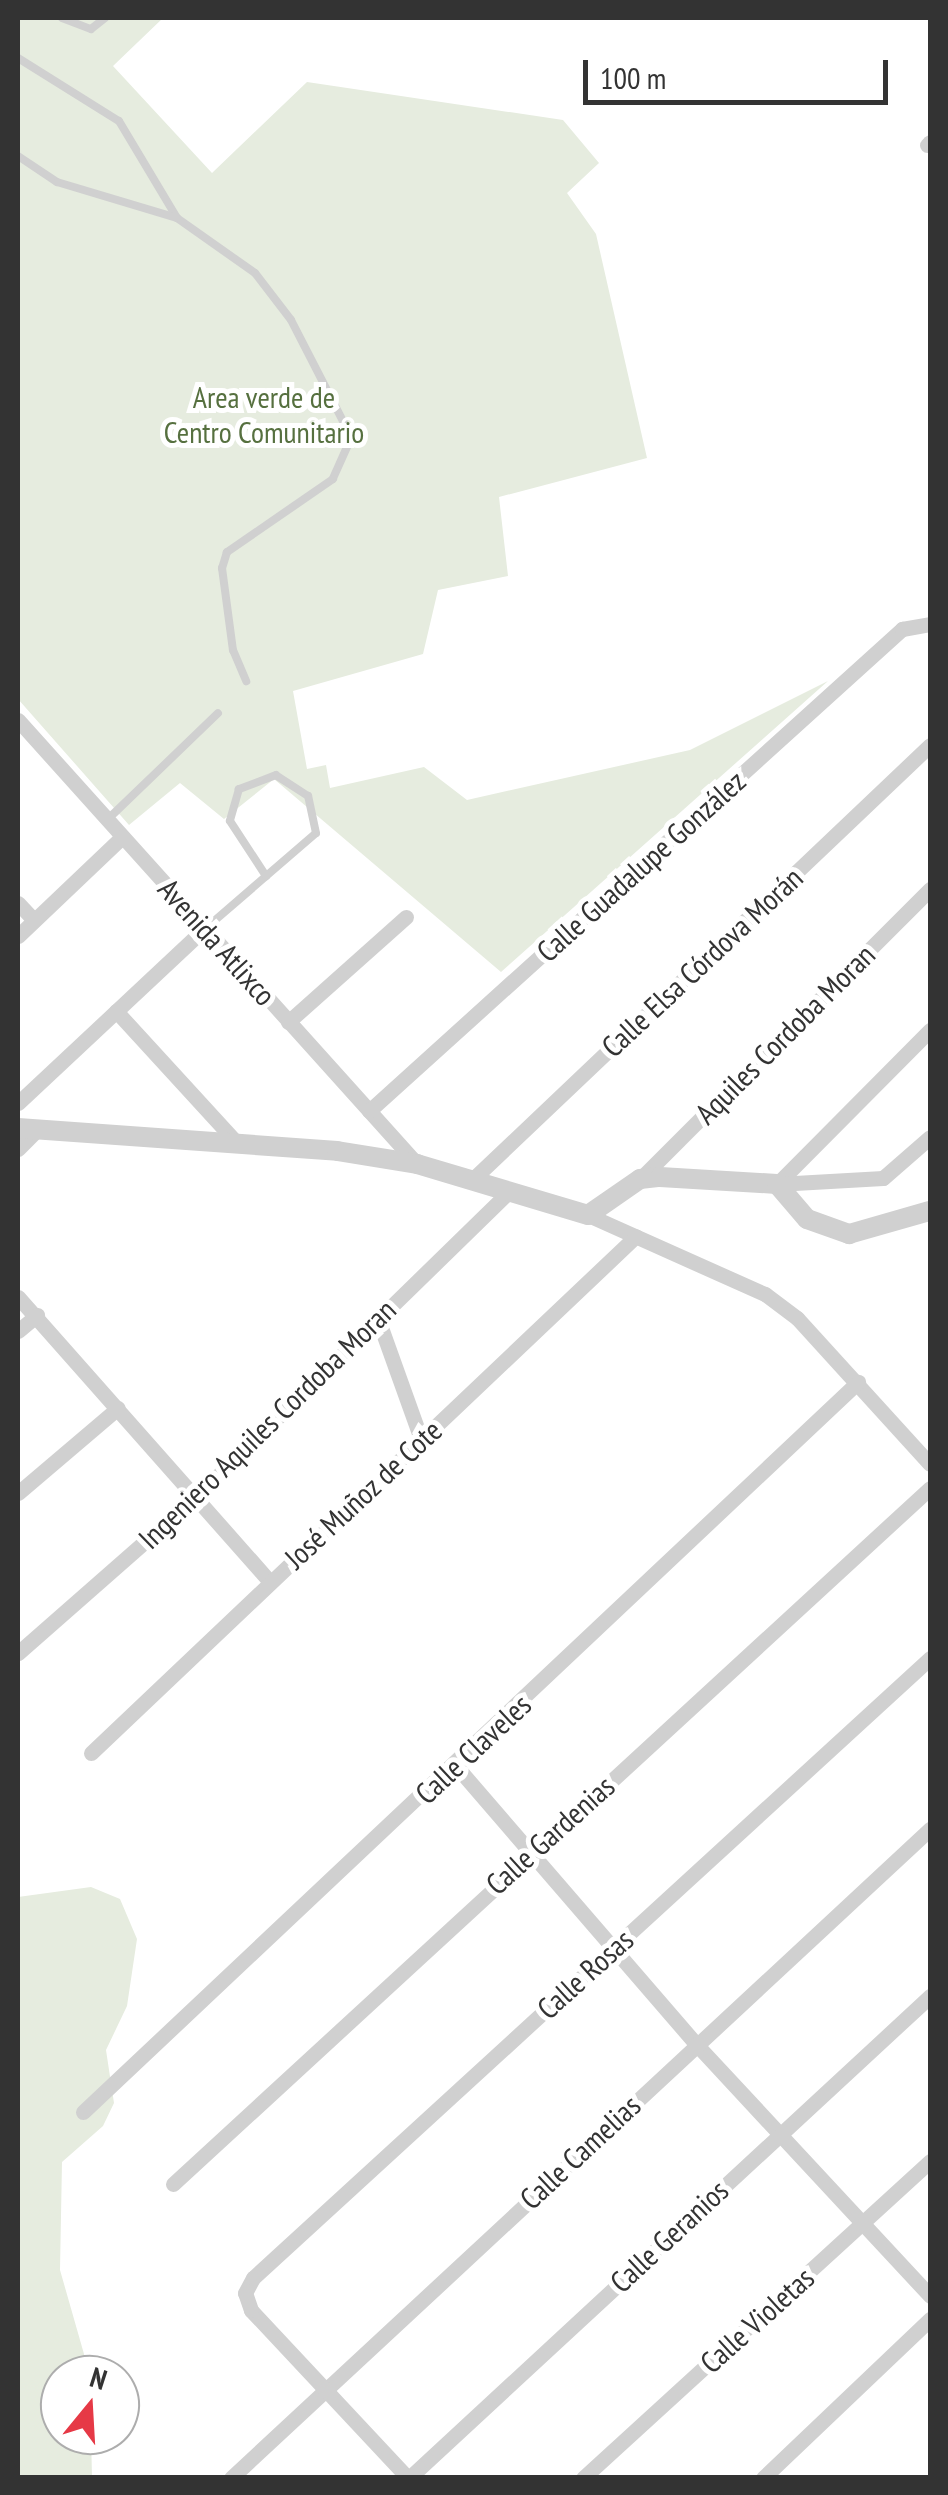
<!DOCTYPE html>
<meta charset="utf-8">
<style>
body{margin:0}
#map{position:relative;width:948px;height:2495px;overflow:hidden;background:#fff;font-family:"PT Sans Narrow",sans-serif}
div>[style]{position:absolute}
.green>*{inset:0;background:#e6ecdf}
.service>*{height:8px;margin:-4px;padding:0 4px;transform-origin:4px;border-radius:4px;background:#d0d0d0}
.minor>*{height:15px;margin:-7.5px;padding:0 7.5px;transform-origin:7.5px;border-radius:7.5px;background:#d0d0d0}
.tertiary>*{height:20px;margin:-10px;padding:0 10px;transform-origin:10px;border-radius:10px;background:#d0d0d0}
span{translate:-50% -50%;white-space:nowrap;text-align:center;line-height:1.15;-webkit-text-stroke:10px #fff;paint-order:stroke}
.park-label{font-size:30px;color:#56703f}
.street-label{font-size:30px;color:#333}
.frame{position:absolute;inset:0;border:20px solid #333;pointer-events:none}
.north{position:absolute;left:40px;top:2355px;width:100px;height:100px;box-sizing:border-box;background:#fff;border:2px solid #adadad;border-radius:50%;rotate:18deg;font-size:28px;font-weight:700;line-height:40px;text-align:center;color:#333}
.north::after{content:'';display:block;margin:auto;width:35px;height:45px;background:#e63946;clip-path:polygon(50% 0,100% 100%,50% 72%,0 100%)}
.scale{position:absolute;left:583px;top:60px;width:305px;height:45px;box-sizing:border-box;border:5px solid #333;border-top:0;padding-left:12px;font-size:30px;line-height:35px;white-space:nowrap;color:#333;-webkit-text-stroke:8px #fff;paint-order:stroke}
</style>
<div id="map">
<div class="green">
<i style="clip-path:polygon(18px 18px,163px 18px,113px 66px,212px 173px,307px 82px,563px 120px,599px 163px,567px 193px,596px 234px,647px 458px,499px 497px,508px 576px,438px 590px,423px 654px,293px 691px,307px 769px,326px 765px,330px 788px,424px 767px,467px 800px,690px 750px,828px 681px,501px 972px,274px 779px,224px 819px,180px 783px,129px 825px,18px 699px)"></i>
<i style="clip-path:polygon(91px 1887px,120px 1899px,137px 1939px,127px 2006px,106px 2050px,114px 2103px,103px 2126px,62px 2162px,60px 2270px,90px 2375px,60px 2375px,60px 2435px,91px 2435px,92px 2477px,18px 2478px,18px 1897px)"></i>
</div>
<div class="service">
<i style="left:62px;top:18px;width:31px;rotate:21deg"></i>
<i style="left:91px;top:29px;width:18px;rotate:-38deg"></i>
<i style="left:18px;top:58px;width:119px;rotate:32deg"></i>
<i style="left:119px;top:121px;width:113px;rotate:59.1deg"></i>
<i style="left:177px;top:218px;width:95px;rotate:35.2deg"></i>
<i style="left:255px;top:273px;width:59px;rotate:52.5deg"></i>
<i style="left:291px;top:320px;width:116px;rotate:62.8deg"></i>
<i style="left:344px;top:423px;width:24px;rotate:83deg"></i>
<i style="left:347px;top:447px;width:35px;rotate:114deg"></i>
<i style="left:333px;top:479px;width:129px;rotate:145.4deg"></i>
<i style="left:227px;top:552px;width:17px;rotate:107deg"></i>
<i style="left:222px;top:568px;width:83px;rotate:82.4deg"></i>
<i style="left:233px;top:650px;width:34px;rotate:67deg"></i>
<i style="left:18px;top:156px;width:47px;rotate:33.7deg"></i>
<i style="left:57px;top:182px;width:125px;rotate:16.7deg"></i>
<i style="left:107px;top:820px;width:154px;rotate:-43.9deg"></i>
<i style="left:206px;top:928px;width:145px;rotate:-40.8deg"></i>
<i style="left:316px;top:833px;width:38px;rotate:-102deg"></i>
<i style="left:308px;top:796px;width:38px;rotate:-147deg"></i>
<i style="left:276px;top:775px;width:40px;rotate:159deg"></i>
<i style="left:239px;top:789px;width:33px;rotate:106deg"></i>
<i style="left:230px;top:821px;width:66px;rotate:56.8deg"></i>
</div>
<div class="minor">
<i style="left:927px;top:145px;width:4px;rotate:-45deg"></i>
<i style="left:18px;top:720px;width:597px;rotate:48.06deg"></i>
<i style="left:18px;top:903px;width:23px;rotate:47deg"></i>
<i style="left:18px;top:936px;width:144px;rotate:-43.6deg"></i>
<i style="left:116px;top:1011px;width:179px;rotate:47.5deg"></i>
<i style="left:288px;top:1022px;width:158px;rotate:-41.7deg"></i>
<i style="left:18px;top:1103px;width:256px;rotate:-43.1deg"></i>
<i style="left:369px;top:1111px;width:719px;rotate:-42.12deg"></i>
<i style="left:902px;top:629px;width:28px;rotate:-10deg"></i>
<i style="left:18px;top:1149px;width:30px;rotate:-45deg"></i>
<i style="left:473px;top:1179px;width:630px;rotate:-43.52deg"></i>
<i style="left:640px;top:1179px;width:410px;rotate:-45deg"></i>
<i style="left:777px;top:1184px;width:217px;rotate:-45.2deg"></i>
<i style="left:777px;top:1184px;width:106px;rotate:-3.2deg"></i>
<i style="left:883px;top:1178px;width:62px;rotate:-41.1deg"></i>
<i style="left:588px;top:1215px;width:194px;rotate:24.1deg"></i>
<i style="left:765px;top:1294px;width:40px;rotate:37deg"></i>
<i style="left:797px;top:1318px;width:197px;rotate:47.7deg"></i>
<i style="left:18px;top:1297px;width:380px;rotate:48.5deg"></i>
<i style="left:378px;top:1319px;width:127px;rotate:70.3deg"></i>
<i style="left:18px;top:1331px;width:25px;rotate:-40deg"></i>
<i style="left:18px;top:1493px;width:131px;rotate:-40.4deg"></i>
<i style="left:18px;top:1653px;width:238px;rotate:-41.3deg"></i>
<i style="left:197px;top:1496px;width:438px;rotate:-44.3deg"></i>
<i style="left:91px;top:1753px;width:751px;rotate:-43.49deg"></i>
<i style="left:456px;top:1766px;width:367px;rotate:49.2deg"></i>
<i style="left:696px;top:2044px;width:344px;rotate:47.1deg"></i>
<i style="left:83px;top:2112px;width:1065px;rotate:-43.29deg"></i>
<i style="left:173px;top:2184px;width:1028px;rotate:-42.6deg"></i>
<i style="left:231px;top:2478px;width:954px;rotate:-42.88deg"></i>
<i style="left:408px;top:2478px;width:230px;rotate:-133.1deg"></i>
<i style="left:251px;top:2310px;width:18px;rotate:-109deg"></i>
<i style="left:245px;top:2293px;width:17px;rotate:-62deg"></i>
<i style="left:253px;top:2278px;width:918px;rotate:-42.48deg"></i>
<i style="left:409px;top:2478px;width:710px;rotate:-42.77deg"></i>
<i style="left:583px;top:2478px;width:470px;rotate:-42.4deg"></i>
<i style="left:763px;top:2478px;width:231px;rotate:-43.6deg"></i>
</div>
<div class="tertiary">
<i style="left:18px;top:1128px;width:320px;rotate:4.1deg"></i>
<i style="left:337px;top:1151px;width:81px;rotate:9.2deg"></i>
<i style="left:417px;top:1164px;width:178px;rotate:16.6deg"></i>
<i style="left:588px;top:1215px;width:63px;rotate:-34.7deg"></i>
<i style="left:640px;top:1179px;width:20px;rotate:-6deg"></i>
<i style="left:660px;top:1177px;width:117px;rotate:3.4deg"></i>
<i style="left:777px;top:1184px;width:46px;rotate:49.4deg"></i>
<i style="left:807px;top:1219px;width:45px;rotate:19.7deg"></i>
<i style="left:849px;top:1234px;width:84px;rotate:-15.9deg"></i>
</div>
<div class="park-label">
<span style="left:264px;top:414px">Area verde de<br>Centro Comunitario</span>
</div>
<div class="street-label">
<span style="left:641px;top:866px;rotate:-42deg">Calle Guadalupe González</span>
<span style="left:217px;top:942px;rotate:48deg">Avenida Atlixco</span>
<span style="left:702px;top:962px;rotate:-43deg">Calle Elsa Córdova Morán</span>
<span style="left:785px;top:1034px;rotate:-45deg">Aquiles Cordoba Moran</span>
<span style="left:267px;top:1424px;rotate:-44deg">Ingeniero Aquiles Cordoba Moran</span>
<span style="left:363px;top:1494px;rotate:-43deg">José Muñoz de Cote</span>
<span style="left:473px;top:1749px;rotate:-43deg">Calle Claveles</span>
<span style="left:550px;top:1835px;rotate:-42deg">Calle Gardenias</span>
<span style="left:585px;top:1974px;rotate:-42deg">Calle Rosas</span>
<span style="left:580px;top:2152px;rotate:-43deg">Calle Camelias</span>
<span style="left:669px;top:2236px;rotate:-43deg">Calle Geranios</span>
<span style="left:757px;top:2320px;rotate:-42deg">Calle Violetas</span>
</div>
<div class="frame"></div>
<div class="north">N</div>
<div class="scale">100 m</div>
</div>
